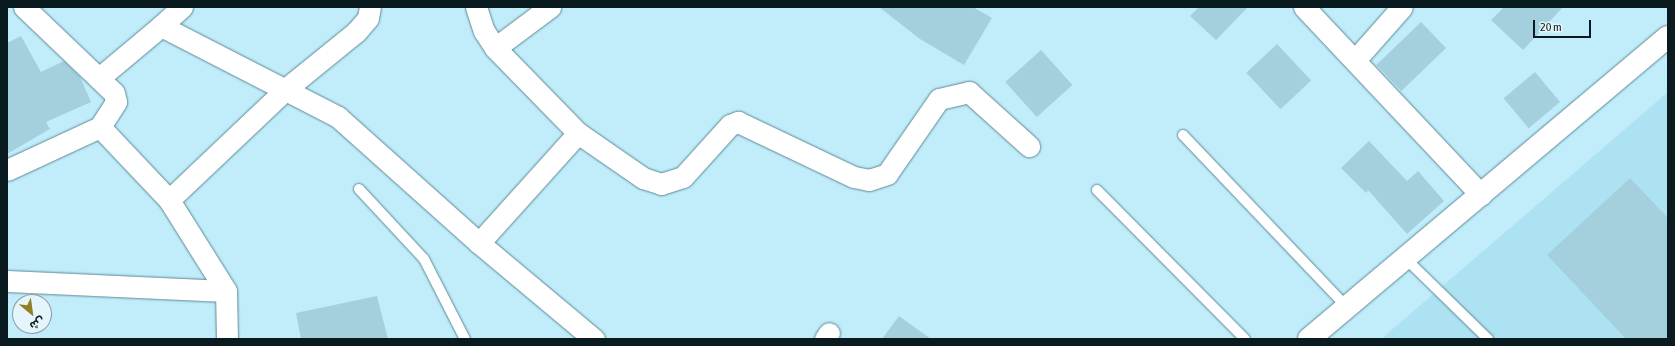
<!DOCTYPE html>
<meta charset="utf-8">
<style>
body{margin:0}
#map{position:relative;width:1675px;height:346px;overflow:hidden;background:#c1edfb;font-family:"Asap Condensed","Noto Sans Arabic",sans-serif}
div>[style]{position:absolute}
.built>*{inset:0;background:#ade2f2}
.building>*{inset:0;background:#a4cfdd;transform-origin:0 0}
.roads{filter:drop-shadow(0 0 1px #5f8995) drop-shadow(0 0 1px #5f8995)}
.lane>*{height:10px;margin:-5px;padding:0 5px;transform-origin:5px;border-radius:5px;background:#fff}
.street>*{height:21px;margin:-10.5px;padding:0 10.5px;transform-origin:10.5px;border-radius:10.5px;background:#fff}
.secondary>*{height:22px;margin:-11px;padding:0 11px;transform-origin:11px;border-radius:11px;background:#fff}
span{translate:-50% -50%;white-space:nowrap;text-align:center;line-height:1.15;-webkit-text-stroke:3.5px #e4f5fb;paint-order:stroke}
.frame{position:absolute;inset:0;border:8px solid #091b1f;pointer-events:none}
.north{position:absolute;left:12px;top:294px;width:40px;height:40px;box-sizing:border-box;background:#e4f5fb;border:1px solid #8c9ea3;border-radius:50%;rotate:151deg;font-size:11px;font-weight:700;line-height:16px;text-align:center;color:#091b1f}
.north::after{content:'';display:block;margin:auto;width:14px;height:18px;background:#917e25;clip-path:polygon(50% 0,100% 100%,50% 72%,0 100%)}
.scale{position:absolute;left:1533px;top:20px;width:58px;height:18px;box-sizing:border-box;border:2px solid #091b1f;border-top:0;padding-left:5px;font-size:12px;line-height:14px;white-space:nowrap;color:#091b1f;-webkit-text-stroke:3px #e4f5fb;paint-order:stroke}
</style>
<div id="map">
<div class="built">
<i style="clip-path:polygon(1668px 92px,1668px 339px,1381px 339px)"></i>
</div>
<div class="building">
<i style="clip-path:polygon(879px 7px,973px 7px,992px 18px,964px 65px,920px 39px)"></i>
<i style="clip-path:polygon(1199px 7px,1248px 7px,1216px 40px,1190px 16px)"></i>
<i style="clip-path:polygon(1504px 7px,1563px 7px,1523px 50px,1491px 20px)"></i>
<i style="left:1421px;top:22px;width:36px;height:62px;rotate:46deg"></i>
<i style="clip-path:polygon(21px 36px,41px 72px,64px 61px,80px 77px,91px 102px,46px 122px,50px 129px,7px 154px,7px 43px)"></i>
<i style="left:1277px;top:44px;width:50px;height:42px;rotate:47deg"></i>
<i style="left:1041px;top:50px;width:47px;height:48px;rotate:48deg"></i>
<i style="left:1535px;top:72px;width:39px;height:41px;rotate:50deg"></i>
<i style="clip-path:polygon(1369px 141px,1407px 181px,1418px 171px,1444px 201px,1407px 234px,1368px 190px,1366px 193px,1341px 168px)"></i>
<i style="clip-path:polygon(1630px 178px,1668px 218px,1668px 339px,1626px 339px,1547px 255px)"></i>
<i style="clip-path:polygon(377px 296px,388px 339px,301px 339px,296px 313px)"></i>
<i style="clip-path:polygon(899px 316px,931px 339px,882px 339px)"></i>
</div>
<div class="roads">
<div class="lane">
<i style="left:1183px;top:135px;width:236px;rotate:46.4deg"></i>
<i style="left:359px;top:189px;width:96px;rotate:47.1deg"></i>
<i style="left:424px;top:259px;width:90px;rotate:62.9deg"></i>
<i style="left:1097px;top:190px;width:210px;rotate:45.2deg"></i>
<i style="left:1405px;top:258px;width:116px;rotate:44.3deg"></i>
</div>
<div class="street">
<i style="left:24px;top:7px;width:124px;rotate:43.7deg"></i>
<i style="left:114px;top:93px;width:9px;rotate:77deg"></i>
<i style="left:116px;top:102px;width:30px;rotate:123deg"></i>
<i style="left:100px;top:127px;width:100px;rotate:46.6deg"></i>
<i style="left:169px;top:200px;width:107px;rotate:57.9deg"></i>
<i style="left:226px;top:291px;width:48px;rotate:88.8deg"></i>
<i style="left:182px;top:7px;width:28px;rotate:138deg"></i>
<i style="left:161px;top:26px;width:199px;rotate:27.2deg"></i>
<i style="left:338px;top:117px;width:189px;rotate:41.8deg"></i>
<i style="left:479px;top:243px;width:150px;rotate:39.9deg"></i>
<i style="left:476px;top:7px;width:25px;rotate:72deg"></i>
<i style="left:484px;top:31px;width:20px;rotate:57deg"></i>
<i style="left:495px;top:48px;width:69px;rotate:-36.7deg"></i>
<i style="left:1304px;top:7px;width:258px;rotate:46.7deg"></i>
<i style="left:1356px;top:59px;width:69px;rotate:-48.5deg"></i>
<i style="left:99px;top:78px;width:81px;rotate:-40deg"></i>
<i style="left:578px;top:133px;width:79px;rotate:34.7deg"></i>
<i style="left:643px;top:178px;width:19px;rotate:18deg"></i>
<i style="left:661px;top:184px;width:23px;rotate:-18deg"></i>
<i style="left:683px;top:177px;width:70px;rotate:-47.9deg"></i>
<i style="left:730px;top:125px;width:9px;rotate:-21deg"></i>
<i style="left:738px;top:122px;width:128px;rotate:25.4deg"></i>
<i style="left:854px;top:177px;width:15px;rotate:11deg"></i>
<i style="left:869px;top:180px;width:19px;rotate:-18deg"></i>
<i style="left:887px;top:174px;width:91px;rotate:-55.3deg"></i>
<i style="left:939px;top:99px;width:31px;rotate:-13deg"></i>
<i style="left:969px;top:92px;width:81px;rotate:42deg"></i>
<i style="left:7px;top:170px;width:102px;rotate:-24.8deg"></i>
<i style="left:169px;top:200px;width:163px;rotate:-43.5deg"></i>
<i style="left:287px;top:88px;width:89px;rotate:-39.1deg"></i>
<i style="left:356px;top:32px;width:18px;rotate:-49deg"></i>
<i style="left:368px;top:18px;width:11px;rotate:-80deg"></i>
<i style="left:479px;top:243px;width:148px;rotate:-48deg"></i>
<i style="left:578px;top:133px;width:119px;rotate:-134.3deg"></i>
<i style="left:7px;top:281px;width:219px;rotate:2.6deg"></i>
<i style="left:825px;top:339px;width:7px;rotate:-56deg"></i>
</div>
<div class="secondary">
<i style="left:1309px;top:339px;width:469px;rotate:-40.1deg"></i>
</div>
</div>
<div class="frame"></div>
<div class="north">ش</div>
<div class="scale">20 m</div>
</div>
